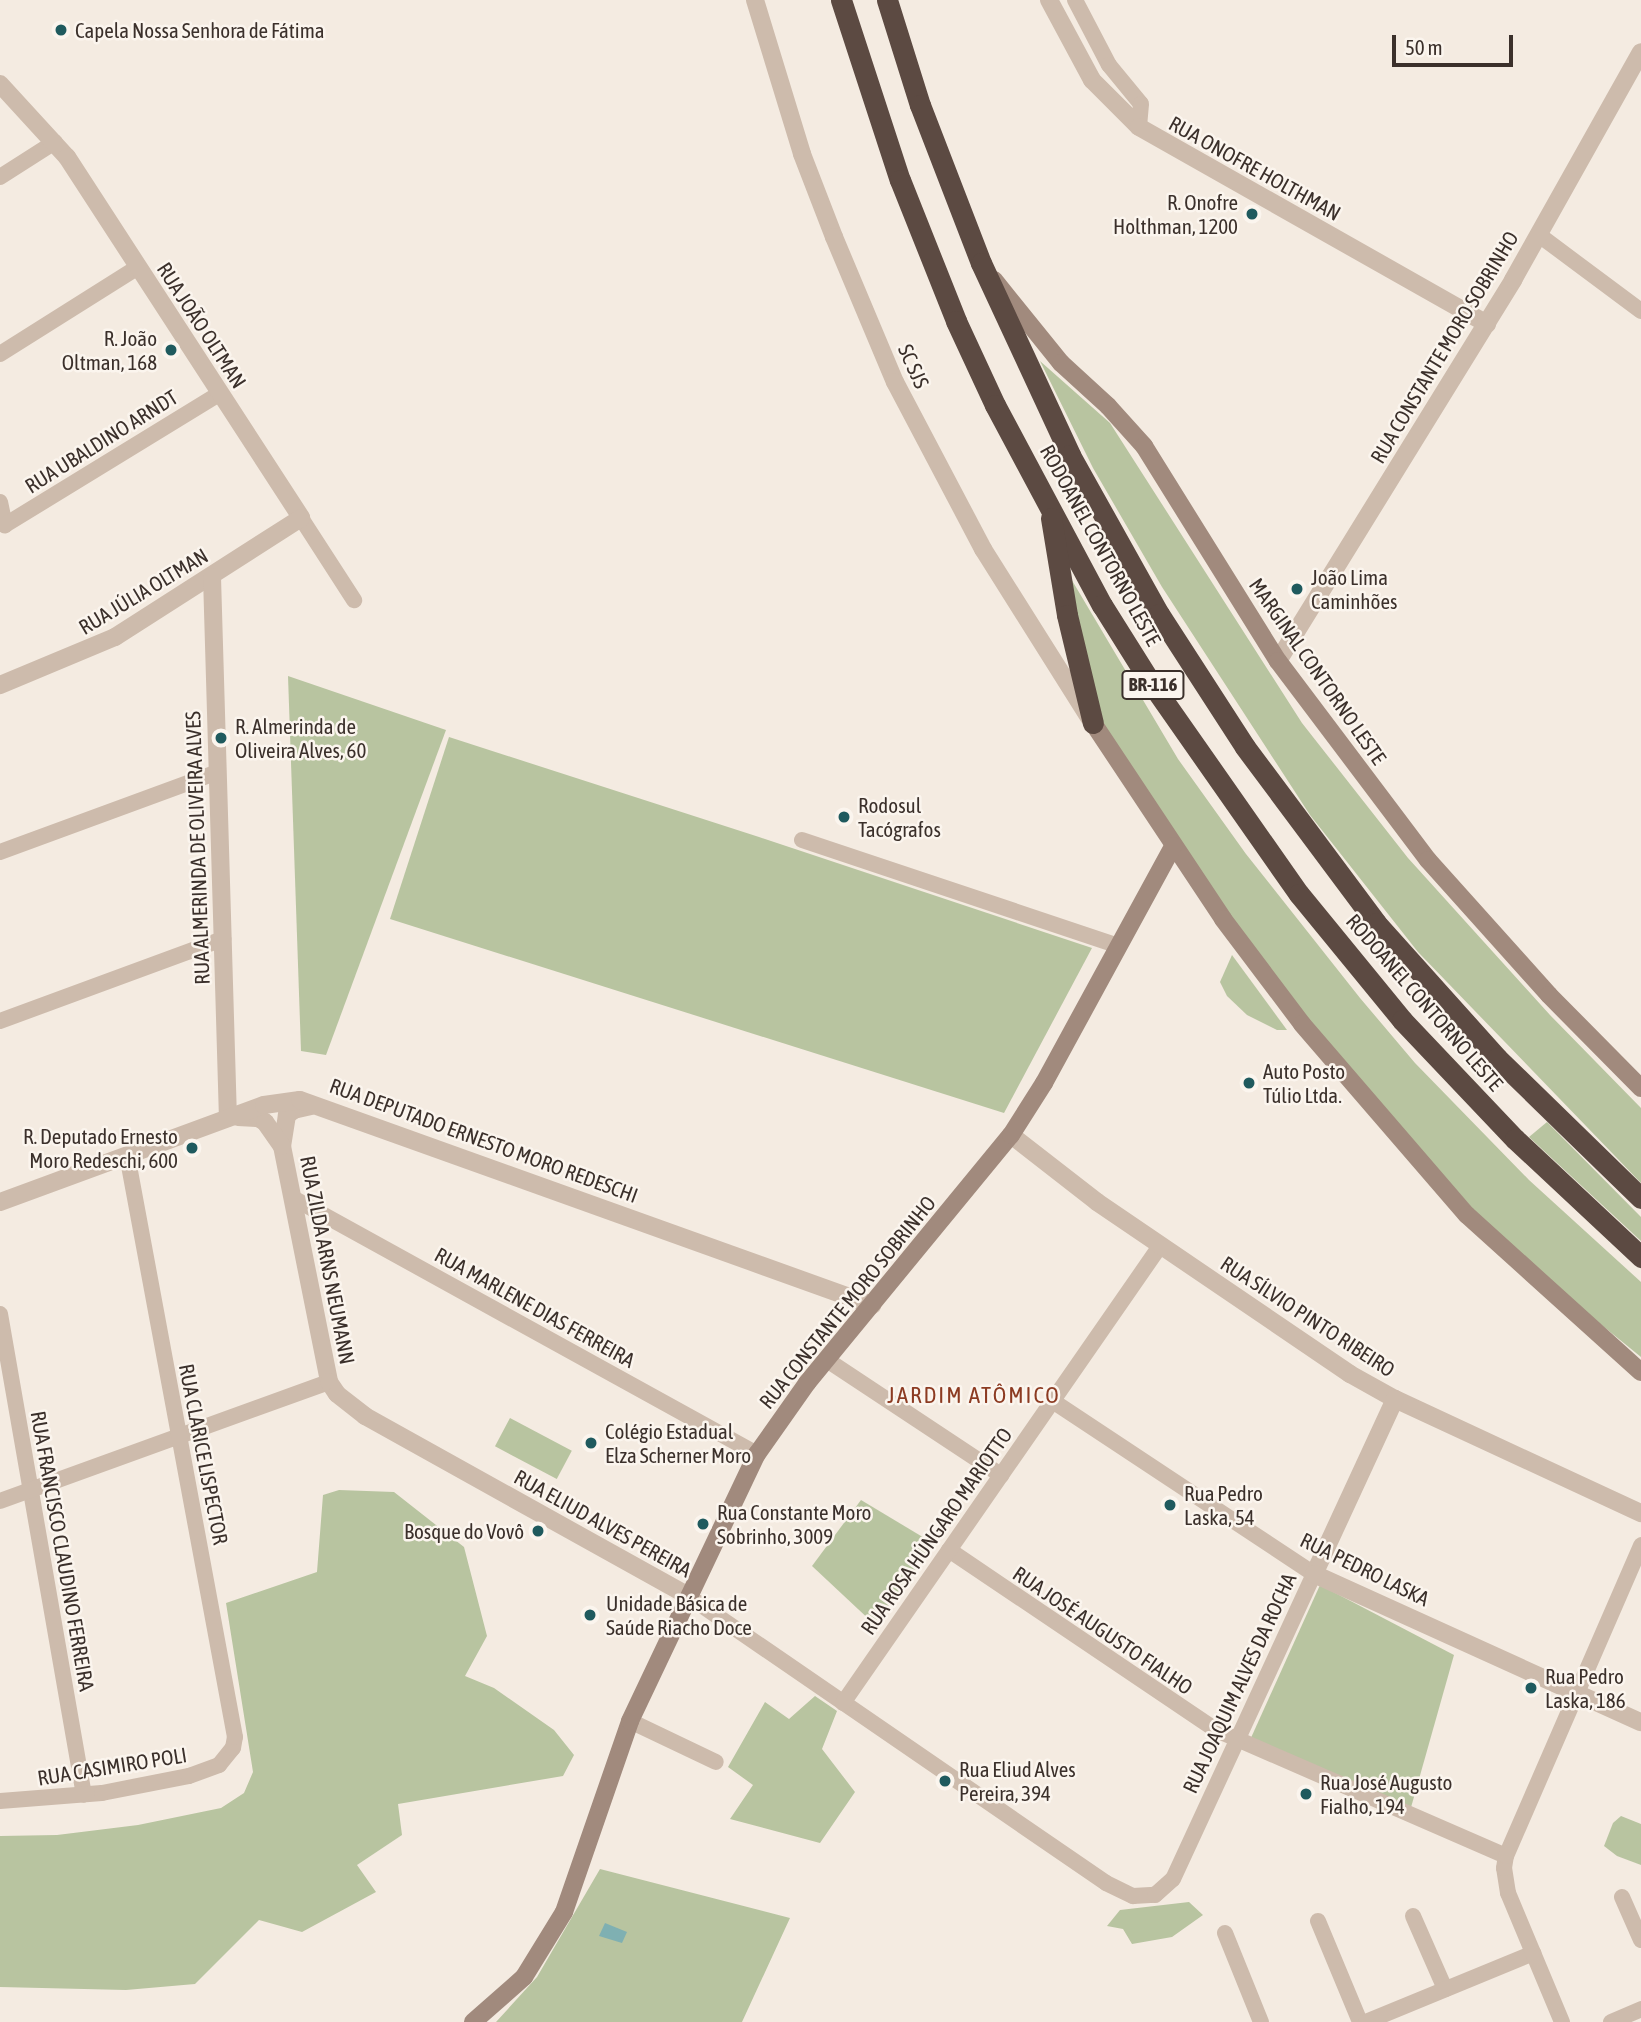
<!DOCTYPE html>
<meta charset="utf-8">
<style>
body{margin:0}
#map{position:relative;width:1641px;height:2022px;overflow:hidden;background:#f4ebe1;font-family:"Asap Condensed",sans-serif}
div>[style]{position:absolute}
.green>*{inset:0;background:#b8c4a0;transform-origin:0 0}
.water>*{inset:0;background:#7fb0b2}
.minor>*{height:16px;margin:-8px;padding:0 8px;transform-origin:8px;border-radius:8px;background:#cdbbac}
.tertiary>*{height:18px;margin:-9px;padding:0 9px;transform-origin:9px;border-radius:9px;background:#cdbbac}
.secondary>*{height:18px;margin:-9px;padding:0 9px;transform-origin:9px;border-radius:9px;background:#a18a7d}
.motorway>*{height:21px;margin:-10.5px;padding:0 10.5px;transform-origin:10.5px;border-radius:10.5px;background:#5c4a42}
.dots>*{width:19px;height:19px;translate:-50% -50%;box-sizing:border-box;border:4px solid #fbf5ee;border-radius:50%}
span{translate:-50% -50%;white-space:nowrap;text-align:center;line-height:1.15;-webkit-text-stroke:5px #fbf5ee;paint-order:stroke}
.shield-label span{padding:2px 5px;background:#fbf5ee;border:2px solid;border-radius:5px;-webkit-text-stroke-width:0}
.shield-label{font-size:19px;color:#3b302b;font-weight:700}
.poi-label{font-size:21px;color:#3b302b}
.left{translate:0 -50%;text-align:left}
.right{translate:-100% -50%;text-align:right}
.street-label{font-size:21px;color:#3b302b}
.neighbourhood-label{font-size:23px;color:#8c3b22;letter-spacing:2px}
.scale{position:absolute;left:1392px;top:35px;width:121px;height:32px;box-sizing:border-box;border:4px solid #3b302b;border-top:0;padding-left:9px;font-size:21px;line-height:24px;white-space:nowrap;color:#3b302b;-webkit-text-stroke:5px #fbf5ee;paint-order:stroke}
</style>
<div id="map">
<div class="green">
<i style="clip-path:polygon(1040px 361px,1110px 423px,1302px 723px,1408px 858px,1550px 1015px,1641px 1108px,1641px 1183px,1418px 952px,1310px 815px,1162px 587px,1093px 468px)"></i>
<i style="clip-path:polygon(1067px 572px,1178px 759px,1246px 854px,1360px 998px,1415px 1063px,1529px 1180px,1641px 1282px,1641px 1357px,1550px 1283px,1472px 1208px,1316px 1031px,1225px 910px,1098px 720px)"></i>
<i style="clip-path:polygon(288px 676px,446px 730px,326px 1055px,301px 1051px)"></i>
<i style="clip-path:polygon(449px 737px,759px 837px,1092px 948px,1004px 1113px,390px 919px)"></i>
<i style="clip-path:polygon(1232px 955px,1287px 1030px,1277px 1030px,1247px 1015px,1227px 996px,1220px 982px)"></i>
<i style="clip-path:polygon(1547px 1122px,1641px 1217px,1641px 1241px,1529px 1137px)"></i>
<i style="left:510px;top:1418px;width:70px;height:32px;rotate:28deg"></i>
<i style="clip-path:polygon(339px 1490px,394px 1492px,464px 1547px,487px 1636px,465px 1676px,494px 1688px,554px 1730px,574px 1755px,563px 1776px,398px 1804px,402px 1835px,357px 1865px,376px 1892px,302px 1932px,259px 1920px,195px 1984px,126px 1990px,0 1987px,0 1836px,57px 1835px,138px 1825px,221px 1808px,244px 1793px,253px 1772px,226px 1603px,317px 1572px,323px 1495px)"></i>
<i style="clip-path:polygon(861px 1500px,936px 1545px,874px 1624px,812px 1566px)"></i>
<i style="clip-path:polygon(1320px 1585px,1454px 1655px,1410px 1811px,1250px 1740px)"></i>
<i style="clip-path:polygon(815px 1696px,837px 1711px,822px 1749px,855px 1792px,820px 1843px,730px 1819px,753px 1785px,728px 1767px,765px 1702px,789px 1719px)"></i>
<i style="clip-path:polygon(1621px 1816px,1641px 1824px,1641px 1865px,1617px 1856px,1604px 1846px,1613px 1823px)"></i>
<i style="clip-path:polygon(600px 1869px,790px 1918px,742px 2022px,496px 2022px,537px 1977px)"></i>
<i style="clip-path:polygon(1189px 1902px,1203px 1915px,1172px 1937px,1132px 1944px,1123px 1929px,1107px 1926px,1120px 1910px)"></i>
</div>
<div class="water">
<i style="clip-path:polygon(605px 1923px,627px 1932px,622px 1943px,599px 1936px)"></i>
</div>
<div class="minor">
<i style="left:1075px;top:0;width:73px;rotate:62.4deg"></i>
<i style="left:1109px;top:65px;width:50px;rotate:50.6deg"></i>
<i style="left:1141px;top:104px;width:23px;rotate:95deg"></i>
<i style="left:0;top:177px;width:65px;rotate:-32.5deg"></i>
<i style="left:1539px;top:235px;width:127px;rotate:36.7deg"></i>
<i style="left:0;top:354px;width:163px;rotate:-32.2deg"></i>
<i style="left:0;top:502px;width:24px;rotate:78deg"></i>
<i style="left:5px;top:525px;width:252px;rotate:-31.5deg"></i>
<i style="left:301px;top:518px;width:98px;rotate:57.1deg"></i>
<i style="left:802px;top:840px;width:334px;rotate:18.5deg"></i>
<i style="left:0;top:852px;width:232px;rotate:-20.2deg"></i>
<i style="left:0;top:1021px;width:238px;rotate:-20.2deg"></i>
<i style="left:293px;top:1198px;width:530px;rotate:28.89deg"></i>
<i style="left:0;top:1314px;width:488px;rotate:80.1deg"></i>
<i style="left:827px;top:1360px;width:209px;rotate:33.5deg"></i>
<i style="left:0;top:1501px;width:350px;rotate:-19.9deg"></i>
<i style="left:949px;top:1550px;width:320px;rotate:34deg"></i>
<i style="left:1214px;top:1729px;width:318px;rotate:23.5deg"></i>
<i style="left:688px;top:1596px;width:507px;rotate:34.47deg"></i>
<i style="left:1106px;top:1883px;width:30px;rotate:26deg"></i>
<i style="left:1133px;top:1896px;width:22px;rotate:-3deg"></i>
<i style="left:1155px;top:1895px;width:24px;rotate:-42deg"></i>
<i style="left:1173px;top:1879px;width:336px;rotate:-65.2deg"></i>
<i style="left:1314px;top:1574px;width:313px;rotate:-146.5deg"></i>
<i style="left:843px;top:1703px;width:556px;rotate:-55.25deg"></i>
<i style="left:630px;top:1721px;width:95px;rotate:25.5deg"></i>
<i style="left:0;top:1801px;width:102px;rotate:-4.5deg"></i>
<i style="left:102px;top:1793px;width:89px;rotate:-11.1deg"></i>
<i style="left:189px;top:1776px;width:32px;rotate:-20deg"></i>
<i style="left:219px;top:1765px;width:22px;rotate:-51deg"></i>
<i style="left:233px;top:1748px;width:11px;rotate:-80deg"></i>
<i style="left:235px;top:1737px;width:592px;rotate:-100.51deg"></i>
<i style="left:1622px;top:1897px;width:47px;rotate:66.2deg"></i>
<i style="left:1413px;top:1916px;width:80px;rotate:66.3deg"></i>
<i style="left:1318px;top:1921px;width:109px;rotate:67.4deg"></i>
<i style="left:1225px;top:1933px;width:96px;rotate:68deg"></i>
<i style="left:1366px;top:2022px;width:181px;rotate:-22.4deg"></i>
<i style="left:1562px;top:2022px;width:140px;rotate:-112.7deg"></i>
<i style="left:1508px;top:1893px;width:25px;rotate:-99deg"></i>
<i style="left:1504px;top:1868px;width:12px;rotate:-81deg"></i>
<i style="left:1506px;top:1856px;width:339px;rotate:-66.5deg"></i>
<i style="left:1611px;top:2022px;width:33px;rotate:-23deg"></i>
</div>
<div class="tertiary">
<i style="left:755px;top:0;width:161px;rotate:73deg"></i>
<i style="left:802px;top:154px;width:89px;rotate:68.9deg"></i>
<i style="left:834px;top:237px;width:157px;rotate:67.2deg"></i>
<i style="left:895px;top:382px;width:189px;rotate:62.2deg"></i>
<i style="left:983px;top:549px;width:199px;rotate:57.8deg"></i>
<i style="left:1049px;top:0;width:91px;rotate:61.7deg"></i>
<i style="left:1092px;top:80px;width:66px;rotate:45deg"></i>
<i style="left:1139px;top:127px;width:400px;rotate:29.5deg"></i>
<i style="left:0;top:84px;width:99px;rotate:47.5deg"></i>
<i style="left:67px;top:157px;width:430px;rotate:57deg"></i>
<i style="left:301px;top:518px;width:221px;rotate:147.4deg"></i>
<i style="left:115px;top:637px;width:125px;rotate:157.3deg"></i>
<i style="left:212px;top:577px;width:541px;rotate:88.31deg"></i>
<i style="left:1278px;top:661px;width:448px;rotate:-58.3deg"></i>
<i style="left:1513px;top:280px;width:261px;rotate:-60.7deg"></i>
<i style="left:311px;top:1106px;width:17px;rotate:167deg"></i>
<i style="left:294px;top:1110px;width:9px;rotate:144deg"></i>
<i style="left:287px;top:1115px;width:31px;rotate:99deg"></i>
<i style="left:282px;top:1146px;width:241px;rotate:78.7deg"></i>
<i style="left:329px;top:1382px;width:14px;rotate:56deg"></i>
<i style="left:337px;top:1394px;width:36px;rotate:38deg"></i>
<i style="left:365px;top:1416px;width:370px;rotate:29.1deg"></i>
<i style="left:238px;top:1117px;width:20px;rotate:3deg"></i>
<i style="left:258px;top:1118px;width:8px;rotate:30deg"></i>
<i style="left:265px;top:1122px;width:29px;rotate:55deg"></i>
<i style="left:1011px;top:1135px;width:109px;rotate:37.9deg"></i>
<i style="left:1097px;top:1202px;width:306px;rotate:34.2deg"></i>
<i style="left:1350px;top:1374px;width:51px;rotate:29.1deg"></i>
<i style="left:1395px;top:1399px;width:271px;rotate:24.9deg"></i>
<i style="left:0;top:1202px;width:281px;rotate:-20.2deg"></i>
<i style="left:264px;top:1105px;width:36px;rotate:-8deg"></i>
<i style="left:300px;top:1100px;width:608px;rotate:19.72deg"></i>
<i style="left:1395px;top:1399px;width:193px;rotate:114.8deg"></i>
<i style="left:1314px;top:1574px;width:359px;rotate:24.4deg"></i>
</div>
<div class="secondary">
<i style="left:994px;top:280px;width:107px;rotate:51.1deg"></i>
<i style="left:1061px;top:363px;width:64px;rotate:42.5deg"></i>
<i style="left:1108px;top:406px;width:54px;rotate:48deg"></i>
<i style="left:1144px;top:446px;width:253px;rotate:58.1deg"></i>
<i style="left:1278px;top:661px;width:249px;rotate:53deg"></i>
<i style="left:1428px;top:860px;width:181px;rotate:48.1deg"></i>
<i style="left:1549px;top:995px;width:131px;rotate:45.3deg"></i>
<i style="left:1093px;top:723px;width:235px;rotate:56.4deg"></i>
<i style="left:1223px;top:919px;width:131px;rotate:53deg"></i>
<i style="left:1302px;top:1024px;width:252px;rotate:49.2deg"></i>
<i style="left:1467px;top:1215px;width:234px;rotate:42.1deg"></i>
<i style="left:473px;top:2022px;width:68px;rotate:-41.4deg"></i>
<i style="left:524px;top:1977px;width:76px;rotate:-58.4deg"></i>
<i style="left:564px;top:1912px;width:202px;rotate:-70.9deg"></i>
<i style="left:630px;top:1721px;width:296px;rotate:-64.6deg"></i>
<i style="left:757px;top:1454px;width:87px;rotate:-54.8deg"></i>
<i style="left:807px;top:1383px;width:321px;rotate:-50.6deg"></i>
<i style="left:1011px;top:1135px;width:62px;rotate:-57.6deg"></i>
<i style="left:1044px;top:1083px;width:270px;rotate:-61.4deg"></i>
</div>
<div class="motorway">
<i style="left:841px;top:0;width:189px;rotate:71.9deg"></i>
<i style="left:900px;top:180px;width:152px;rotate:68.3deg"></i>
<i style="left:956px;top:321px;width:93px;rotate:65.1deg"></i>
<i style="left:995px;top:405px;width:227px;rotate:61.9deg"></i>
<i style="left:1102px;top:605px;width:89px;rotate:57.9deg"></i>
<i style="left:1149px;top:680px;width:261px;rotate:55deg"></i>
<i style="left:1299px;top:894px;width:163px;rotate:50.7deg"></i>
<i style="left:1402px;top:1020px;width:164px;rotate:46.5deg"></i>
<i style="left:1515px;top:1139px;width:173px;rotate:43.1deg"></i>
<i style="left:887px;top:0;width:110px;rotate:72.6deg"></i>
<i style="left:920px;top:105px;width:169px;rotate:68.9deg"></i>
<i style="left:981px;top:263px;width:212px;rotate:65.1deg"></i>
<i style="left:1070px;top:455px;width:182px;rotate:60.8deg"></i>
<i style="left:1159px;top:614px;width:158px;rotate:57.1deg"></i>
<i style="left:1245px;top:747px;width:219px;rotate:53.3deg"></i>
<i style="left:1376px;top:923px;width:181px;rotate:48.1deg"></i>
<i style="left:1497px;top:1058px;width:201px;rotate:44.2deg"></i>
<i style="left:1051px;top:518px;width:98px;rotate:80.6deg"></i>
<i style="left:1067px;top:615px;width:111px;rotate:76.5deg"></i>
</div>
<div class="dots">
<i style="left:61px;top:30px;background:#1f5a5e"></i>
<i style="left:1252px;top:214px;background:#1f5a5e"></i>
<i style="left:171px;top:350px;background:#1f5a5e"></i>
<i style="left:1297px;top:589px;background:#1f5a5e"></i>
<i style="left:221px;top:738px;background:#1f5a5e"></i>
<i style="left:844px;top:817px;background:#1f5a5e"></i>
<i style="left:1249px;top:1083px;background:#1f5a5e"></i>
<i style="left:192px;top:1148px;background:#1f5a5e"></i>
<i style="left:591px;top:1443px;background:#1f5a5e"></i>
<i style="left:1170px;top:1505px;background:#1f5a5e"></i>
<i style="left:703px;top:1524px;background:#1f5a5e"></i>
<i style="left:538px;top:1531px;background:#1f5a5e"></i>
<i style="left:590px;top:1615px;background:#1f5a5e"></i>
<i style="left:1531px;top:1688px;background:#1f5a5e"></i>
<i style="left:945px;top:1781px;background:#1f5a5e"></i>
<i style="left:1306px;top:1794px;background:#1f5a5e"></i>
</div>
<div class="shield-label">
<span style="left:1153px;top:685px">BR-116</span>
</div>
<div class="poi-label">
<span class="left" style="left:75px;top:30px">Capela Nossa Senhora de Fátima</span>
<span class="right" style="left:1238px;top:214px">R. Onofre<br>Holthman, 1200</span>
<span class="right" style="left:157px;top:350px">R. João<br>Oltman, 168</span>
<span class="left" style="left:1311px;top:589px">João Lima<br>Caminhões</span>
<span class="left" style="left:235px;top:738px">R. Almerinda de<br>Oliveira Alves, 60</span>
<span class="left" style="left:858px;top:817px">Rodosul<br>Tacógrafos</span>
<span class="left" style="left:1263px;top:1083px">Auto Posto<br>Túlio Ltda.</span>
<span class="right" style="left:178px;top:1148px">R. Deputado Ernesto<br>Moro Redeschi, 600</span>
<span class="left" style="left:605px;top:1443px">Colégio Estadual<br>Elza Scherner Moro</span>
<span class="left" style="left:1184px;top:1505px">Rua Pedro<br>Laska, 54</span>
<span class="left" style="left:717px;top:1524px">Rua Constante Moro<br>Sobrinho, 3009</span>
<span class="right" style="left:524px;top:1531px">Bosque do Vovô</span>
<span class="left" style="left:606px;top:1615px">Unidade Básica de<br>Saúde Riacho Doce</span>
<span class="left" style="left:1545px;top:1688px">Rua Pedro<br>Laska, 186</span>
<span class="left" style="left:959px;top:1781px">Rua Eliud Alves<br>Pereira, 394</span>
<span class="left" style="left:1320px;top:1794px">Rua José Augusto<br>Fialho, 194</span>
</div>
<div class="street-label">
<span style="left:1255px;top:168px;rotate:29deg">RUA ONOFRE HOLTHMAN</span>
<span style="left:202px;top:325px;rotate:57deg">RUA JOÃO OLTMAN</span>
<span style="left:1444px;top:347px;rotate:-59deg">RUA CONSTANTE MORO SOBRINHO</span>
<span style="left:914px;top:366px;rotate:66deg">SC SJS</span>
<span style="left:101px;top:441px;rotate:-32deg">RUA UBALDINO ARNDT</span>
<span style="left:1101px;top:545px;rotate:61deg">RODOANEL CONTORNO LESTE</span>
<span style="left:143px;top:591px;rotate:-31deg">RUA JÚLIA OLTMAN</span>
<span style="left:1318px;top:671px;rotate:55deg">MARGINAL CONTORNO LESTE</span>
<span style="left:197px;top:848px;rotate:-92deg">RUA ALMERINDA DE OLIVEIRA ALVES</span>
<span style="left:1425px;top:1002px;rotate:49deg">RODOANEL CONTORNO LESTE</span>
<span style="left:484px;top:1140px;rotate:20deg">RUA DEPUTADO ERNESTO MORO REDESCHI</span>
<span style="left:328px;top:1260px;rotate:79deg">RUA ZILDA ARNS NEUMANN</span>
<span style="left:847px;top:1302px;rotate:-51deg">RUA CONSTANTE MORO SOBRINHO</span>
<span style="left:535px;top:1307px;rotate:29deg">RUA MARLENE DIAS FERREIRA</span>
<span style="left:1308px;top:1316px;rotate:33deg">RUA SÍLVIO PINTO RIBEIRO</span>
<span style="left:204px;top:1454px;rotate:79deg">RUA CLARICE LISPECTOR</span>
<span style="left:603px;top:1523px;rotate:29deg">RUA ELIUD ALVES PEREIRA</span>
<span style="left:936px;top:1531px;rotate:-55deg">RUA ROSA HÚNGARO MARIOTTO</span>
<span style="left:63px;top:1551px;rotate:80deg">RUA FRANCISCO CLAUDINO FERREIRA</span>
<span style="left:1365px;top:1569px;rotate:26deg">RUA PEDRO LASKA</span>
<span style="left:1103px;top:1630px;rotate:34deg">RUA JOSÉ AUGUSTO FIALHO</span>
<span style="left:1239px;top:1683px;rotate:-65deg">RUA JOAQUIM ALVES DA ROCHA</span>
<span style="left:112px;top:1766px;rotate:-9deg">RUA CASIMIRO POLI</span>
</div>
<div class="neighbourhood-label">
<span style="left:974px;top:1395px">JARDIM ATÔMICO</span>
</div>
<div class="scale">50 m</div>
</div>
